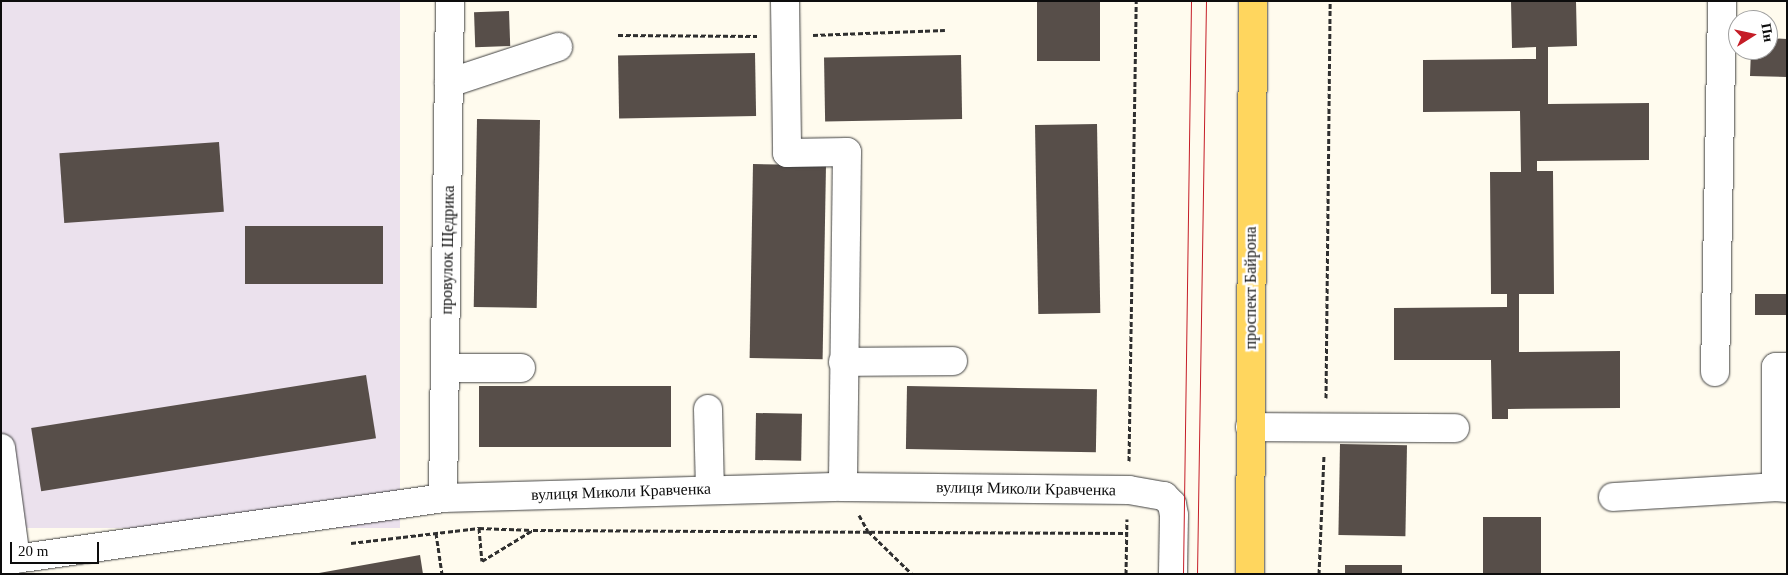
<!DOCTYPE html>
<meta charset="utf-8">
<style>
body{margin:0}
#map{position:relative;width:1788px;height:575px;overflow:hidden;background:#fffbee;font-family:"Times New Roman",serif}
div>[style]{position:absolute}
.industrial>*{inset:0;background:#ebe1ed;transform-origin:0 0}
.building>*{inset:0;background:#574e49;transform-origin:0 0}
.path>*{height:3px;margin-top:-1.5px;transform-origin:0;background:repeating-linear-gradient(90deg,#2f2f2f 0 5px,transparent 0 7.5px)}
.roads{filter:drop-shadow(0 0 1px #404040) drop-shadow(0 0 1px #404040)}
.minor>*{height:28px;margin:-14px;padding:0 14px;transform-origin:14px;border-radius:14px;background:#fff}
.major>*{height:28px;margin:-14px;padding:0 14px;transform-origin:14px;border-radius:14px;background:#ffd65e}
.tram>*{height:1px;margin:-0.5px;padding:0 0.5px;transform-origin:0.5px;border-radius:0.5px;background:#c51d27}
span{translate:-50% -50%;white-space:nowrap;text-align:center;line-height:1.15;-webkit-text-stroke:5px #fff;paint-order:stroke}
.street-label{font-size:16px;color:#0d0d0d}
.frame{position:absolute;inset:0;border:2px solid #0d0d0d;pointer-events:none}
.north{position:absolute;left:1728px;top:10px;width:50px;height:50px;box-sizing:border-box;background:#fff;border:1px solid #9e9e9e;border-radius:50%;rotate:80deg;font-size:14px;font-weight:700;line-height:20px;text-align:center;color:#0d0d0d}
.north::after{content:'';display:block;margin:auto;width:18px;height:22px;background:#c51d27;clip-path:polygon(50% 0,100% 100%,50% 72%,0 100%)}
.scale{position:absolute;left:10px;top:542px;width:89px;height:22px;box-sizing:border-box;border:2px solid #0d0d0d;border-top:0;padding-left:6px;font-size:15px;line-height:18px;white-space:nowrap;color:#0d0d0d;-webkit-text-stroke:4px #fff;paint-order:stroke}
</style>
<div id="map">
<div class="industrial">
<i style="left:1px;top:1px;width:399px;height:527px"></i>
</div>
<div class="building">
<i style="left:1037px;top:1px;width:63px;height:60px"></i>
<i style="clip-path:polygon(1511px 1px,1576px 1px,1577px 46px,1548px 47px,1548px 104px,1649px 103px,1649px 160px,1537px 161px,1537px 171px,1553px 171px,1554px 294px,1519px 294px,1519px 352px,1620px 351px,1620px 408px,1508px 409px,1508px 419px,1492px 419px,1491px 360px,1394px 360px,1394px 308px,1507px 307px,1507px 294px,1491px 294px,1490px 172px,1521px 172px,1520px 111px,1423px 112px,1423px 60px,1536px 59px,1536px 47px,1512px 48px)"></i>
<i style="left:509px;top:11px;width:35px;height:35px;rotate:88deg"></i>
<i style="clip-path:polygon(1768px 38px,1787px 39px,1787px 77px,1750px 76px,1751px 50px,1768px 50px)"></i>
<i style="left:755px;top:53px;width:63px;height:137px;rotate:89deg"></i>
<i style="left:961px;top:55px;width:64px;height:137px;rotate:89deg"></i>
<i style="left:477px;top:119px;width:63px;height:188px;rotate:1deg"></i>
<i style="left:1097px;top:124px;width:189px;height:62px;rotate:89deg"></i>
<i style="left:219px;top:142px;width:70px;height:160px;rotate:86deg"></i>
<i style="left:753px;top:164px;width:73px;height:194px;rotate:1deg"></i>
<i style="left:383px;top:226px;width:58px;height:138px;rotate:90deg"></i>
<i style="left:1755px;top:294px;width:32px;height:21px"></i>
<i style="left:366px;top:375px;width:64px;height:339px;rotate:81deg"></i>
<i style="left:479px;top:386px;width:192px;height:61px"></i>
<i style="left:907px;top:386px;width:190px;height:63px;rotate:1deg"></i>
<i style="left:756px;top:413px;width:46px;height:47px;rotate:1deg"></i>
<i style="left:1340px;top:444px;width:67px;height:91px;rotate:1deg"></i>
<i style="left:1483px;top:517px;width:58px;height:57px"></i>
<i style="clip-path:polygon(420px 555px,423px 574px,319px 574px,319px 573px)"></i>
<i style="left:1345px;top:565px;width:57px;height:9px"></i>
</div>
<div class="path">
<i style="left:618px;top:35px;width:139px;rotate:0.4deg"></i>
<i style="left:813px;top:35px;width:132px;rotate:-2.2deg"></i>
<i style="left:1326px;top:398px;width:397px;rotate:-89.4deg"></i>
<i style="left:1129px;top:461px;width:460px;rotate:-89.1deg"></i>
<i style="left:859px;top:515px;width:18px;rotate:61deg"></i>
<i style="left:868px;top:531px;width:62px;rotate:44.3deg"></i>
<i style="left:479px;top:528px;width:33px;rotate:85deg"></i>
<i style="left:482px;top:561px;width:60px;rotate:-31.3deg"></i>
<i style="left:533px;top:530px;width:594px;rotate:0.29deg"></i>
<i style="left:436px;top:533px;width:41px;rotate:81.7deg"></i>
<i style="left:351px;top:543px;width:129px;rotate:-6.7deg"></i>
<i style="left:479px;top:528px;width:53px;rotate:2.2deg"></i>
<i style="left:1126px;top:574px;width:55px;rotate:-89deg"></i>
<i style="left:1319px;top:574px;width:119px;rotate:-87.6deg"></i>
</div>
<div class="roads">
<div class="minor">
<i style="left:785px;top:1px;width:152px;rotate:89.2deg"></i>
<i style="left:787px;top:153px;width:60px;rotate:-1deg"></i>
<i style="left:847px;top:152px;width:335px;rotate:90.7deg"></i>
<i style="left:449px;top:83px;width:115px;rotate:-18.3deg"></i>
<i style="left:843px;top:362px;width:110px;rotate:-0.5deg"></i>
<i style="left:1787px;top:367px;width:11px;rotate:180deg"></i>
<i style="left:1776px;top:367px;width:120px;rotate:90deg"></i>
<i style="left:1776px;top:487px;width:11px;rotate:5deg"></i>
<i style="left:447px;top:368px;width:74px"></i>
<i style="left:1715px;top:372px;width:371px;rotate:-88.9deg"></i>
<i style="left:708px;top:409px;width:80px;rotate:88.6deg"></i>
<i style="left:1250px;top:427px;width:205px;rotate:0.3deg"></i>
<i style="left:1px;top:448px;width:112px;rotate:82.3deg"></i>
<i style="left:1613px;top:497px;width:163px;rotate:-3.5deg"></i>
<i style="left:443px;top:498px;width:497px;rotate:-89.2deg"></i>
<i style="left:1px;top:561px;width:446px;rotate:-8.1deg"></i>
<i style="left:443px;top:498px;width:400px;rotate:-1.6deg"></i>
<i style="left:843px;top:487px;width:286px;rotate:0.6deg"></i>
<i style="left:1129px;top:490px;width:36px;rotate:10deg"></i>
<i style="left:1164px;top:496px;width:11px;rotate:45deg"></i>
<i style="left:1172px;top:504px;width:11px;rotate:80deg"></i>
<i style="left:1174px;top:515px;width:59px;rotate:91deg"></i>
</div>
<div class="major">
<i style="left:1250px;top:574px;width:573px;rotate:-89.7deg"></i>
</div>
</div>
<div class="tram">
<i style="left:1183px;top:574px;width:573px;rotate:-89.2deg"></i>
<i style="left:1197px;top:574px;width:573px;rotate:-89.1deg"></i>
</div>
<div class="street-label">
<span style="left:448px;top:250px;rotate:-89deg">провулок Щедрика</span>
<span style="left:1251px;top:288px;rotate:-90deg">проспект Байрона</span>
<span style="left:1026px;top:489px;rotate:1deg">вулиця Миколи Кравченка</span>
<span style="left:621px;top:492px;rotate:-2deg">вулиця Миколи Кравченка</span>
</div>
<div class="frame"></div>
<div class="north">Пн</div>
<div class="scale">20 m</div>
</div>
